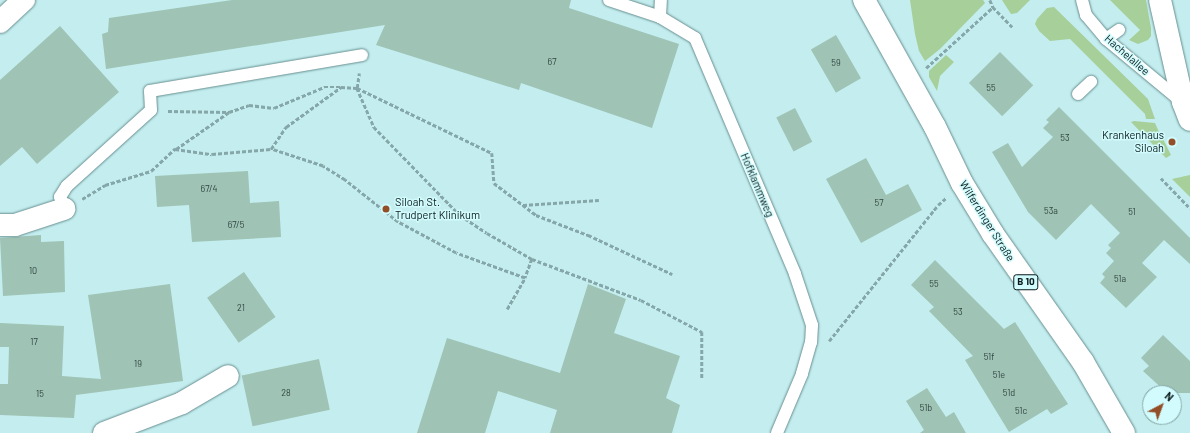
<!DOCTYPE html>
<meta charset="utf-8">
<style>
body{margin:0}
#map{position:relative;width:1190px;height:433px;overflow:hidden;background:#c4edef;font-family:Barlow,sans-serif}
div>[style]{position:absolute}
.green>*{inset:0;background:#a7cf9a}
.building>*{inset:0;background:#9fc3b4;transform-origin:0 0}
.path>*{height:2.5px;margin-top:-1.25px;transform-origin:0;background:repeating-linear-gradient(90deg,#86a7a9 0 4px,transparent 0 6px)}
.roads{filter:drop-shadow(0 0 1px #678e8f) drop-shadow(0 0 1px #678e8f)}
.lane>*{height:12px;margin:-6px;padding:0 6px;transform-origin:6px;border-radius:6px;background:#fff}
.street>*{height:22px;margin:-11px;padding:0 11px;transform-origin:11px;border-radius:11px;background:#fff}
.secondary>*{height:22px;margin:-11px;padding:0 11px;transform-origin:11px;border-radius:11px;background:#fff}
.primary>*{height:22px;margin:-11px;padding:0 11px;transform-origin:11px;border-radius:11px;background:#fff}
.dots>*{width:11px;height:11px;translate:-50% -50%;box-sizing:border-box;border:2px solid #d1fbfc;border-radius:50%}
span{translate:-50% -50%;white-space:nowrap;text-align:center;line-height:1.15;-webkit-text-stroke:3px #d1fbfc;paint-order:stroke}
.number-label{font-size:9px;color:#304542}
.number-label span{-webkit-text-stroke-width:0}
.shield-label span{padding:1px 3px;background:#d1fbfc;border:1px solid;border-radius:3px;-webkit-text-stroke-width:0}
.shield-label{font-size:10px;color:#0b1b1c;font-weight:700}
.street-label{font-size:11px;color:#0b1b1c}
.poi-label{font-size:11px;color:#0b1b1c}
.right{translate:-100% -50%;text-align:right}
.left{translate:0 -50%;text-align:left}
.north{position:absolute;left:1142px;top:385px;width:40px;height:40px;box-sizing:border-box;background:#d1fbfc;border:1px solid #82a1a2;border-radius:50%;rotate:41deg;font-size:11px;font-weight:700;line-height:16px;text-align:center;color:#0b1b1c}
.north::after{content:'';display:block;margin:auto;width:14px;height:18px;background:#944e27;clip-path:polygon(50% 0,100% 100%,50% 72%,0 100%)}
</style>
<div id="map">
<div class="green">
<i style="clip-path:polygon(910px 0,983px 0,985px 3px,940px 49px,925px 61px,919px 51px,915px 34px)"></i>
<i style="clip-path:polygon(1002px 0,1030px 0,1017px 13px,1011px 14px)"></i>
<i style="clip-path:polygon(1110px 0,1146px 0,1151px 28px,1151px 36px,1148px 40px,1138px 44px,1129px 40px,1140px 30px)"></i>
<i style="clip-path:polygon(1054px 7px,1148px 99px,1155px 119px,1146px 119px,1145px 114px,1070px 39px,1050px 41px,1039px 31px,1035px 24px,1037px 19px,1047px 8px)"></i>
<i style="clip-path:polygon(946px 55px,954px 62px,940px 76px,937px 91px,929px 77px,929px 71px)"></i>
<i style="clip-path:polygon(1134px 121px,1155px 123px,1162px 139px,1163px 139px,1171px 155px,1166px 158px,1131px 122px)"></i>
<i style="clip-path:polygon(1190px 175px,1190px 197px,1172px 179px)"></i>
</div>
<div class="building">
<i style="clip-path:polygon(232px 0,571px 0,569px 8px,679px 44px,652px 128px,521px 83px,519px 90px,376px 45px,385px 25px,106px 69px,102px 34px,108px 32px,109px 18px)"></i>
<i style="clip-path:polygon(60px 26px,119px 92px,37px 164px,22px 147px,0 166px,0 80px)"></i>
<i style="left:836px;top:35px;width:50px;height:29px;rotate:60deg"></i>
<i style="left:1000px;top:52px;width:47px;height:44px;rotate:45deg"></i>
<i style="clip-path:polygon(1059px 107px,1190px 238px,1190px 264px,1164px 240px,1142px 263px,1157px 277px,1126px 308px,1100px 283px,1105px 277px,1102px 274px,1114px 261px,1106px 253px,1111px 248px,1108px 245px,1120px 233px,1091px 204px,1056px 240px,1028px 212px,992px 152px,1008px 143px,1022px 167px,1053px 137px,1043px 128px,1049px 122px,1046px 120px)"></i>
<i style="left:795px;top:108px;width:38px;height:21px;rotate:63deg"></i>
<i style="clip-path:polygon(866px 158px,886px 195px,908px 184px,922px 210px,861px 243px,826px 179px)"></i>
<i style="clip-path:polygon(248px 171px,250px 203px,279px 201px,281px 237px,192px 242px,189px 205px,157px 207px,155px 176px)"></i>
<i style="clip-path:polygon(41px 235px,41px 242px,64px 241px,65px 292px,3px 296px,0 238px)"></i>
<i style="clip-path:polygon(935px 260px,1004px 329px,1015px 322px,1068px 404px,1051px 414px,1047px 409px,1009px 432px,965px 360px,973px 356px,929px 311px,934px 307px,911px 285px)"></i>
<i style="left:244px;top:272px;width:55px;height:45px;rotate:55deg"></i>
<i style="clip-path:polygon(170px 284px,183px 381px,76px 395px,74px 418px,0 415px,0 384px,8px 384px,9px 347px,0 347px,0 323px,64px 326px,62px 376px,101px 379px,88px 295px)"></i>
<i style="clip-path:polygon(588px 284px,626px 299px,614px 333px,680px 356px,666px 398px,680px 405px,672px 433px,550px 433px,557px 410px,498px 391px,485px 433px,417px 433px,447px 338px,560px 373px)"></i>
<i style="clip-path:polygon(1163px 335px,1190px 361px,1190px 393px,1167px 393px,1143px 371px,1149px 366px,1141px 358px)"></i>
<i style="left:319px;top:359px;width:52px;height:79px;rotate:78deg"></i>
<i style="clip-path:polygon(927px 388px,946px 417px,954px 412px,966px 433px,920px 433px,924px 430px,906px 401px)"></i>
</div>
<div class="path">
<i style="left:990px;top:0;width:8px;rotate:67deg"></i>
<i style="left:993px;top:7px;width:29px;rotate:46deg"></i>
<i style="left:926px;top:68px;width:91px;rotate:-42.3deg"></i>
<i style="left:357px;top:88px;width:43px;rotate:66.4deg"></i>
<i style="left:374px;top:127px;width:123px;rotate:45.7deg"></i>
<i style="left:460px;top:215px;width:32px;rotate:34deg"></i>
<i style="left:487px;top:233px;width:52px;rotate:30deg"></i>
<i style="left:532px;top:259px;width:20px;rotate:110deg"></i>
<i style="left:525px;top:278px;width:73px;rotate:-160.1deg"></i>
<i style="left:456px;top:253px;width:66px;rotate:-151.9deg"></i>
<i style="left:398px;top:222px;width:68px;rotate:-141.6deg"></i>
<i style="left:345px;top:180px;width:26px;rotate:-148deg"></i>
<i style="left:323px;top:166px;width:55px;rotate:-161.9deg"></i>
<i style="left:271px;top:149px;width:27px;rotate:-56deg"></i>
<i style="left:286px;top:127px;width:68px;rotate:-36deg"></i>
<i style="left:341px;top:87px;width:16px;rotate:4deg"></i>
<i style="left:357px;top:88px;width:15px;rotate:-82deg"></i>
<i style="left:357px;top:88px;width:150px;rotate:25.7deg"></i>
<i style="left:492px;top:153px;width:30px;rotate:86deg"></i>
<i style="left:494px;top:183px;width:53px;rotate:37.3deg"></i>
<i style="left:536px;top:215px;width:56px;rotate:21deg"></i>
<i style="left:588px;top:235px;width:93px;rotate:24.9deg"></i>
<i style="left:168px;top:111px;width:61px;rotate:0.9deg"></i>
<i style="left:229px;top:112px;width:21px;rotate:-19deg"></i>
<i style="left:249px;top:105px;width:25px;rotate:7deg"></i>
<i style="left:274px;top:108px;width:54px;rotate:-22.8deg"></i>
<i style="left:324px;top:87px;width:17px"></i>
<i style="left:176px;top:149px;width:65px;rotate:-34.9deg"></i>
<i style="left:1161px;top:178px;width:42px;rotate:46deg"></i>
<i style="left:82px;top:199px;width:27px;rotate:-31deg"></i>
<i style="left:105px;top:185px;width:48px;rotate:-16.9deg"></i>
<i style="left:151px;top:171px;width:33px;rotate:-43deg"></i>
<i style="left:175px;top:149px;width:37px;rotate:8deg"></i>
<i style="left:212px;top:154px;width:59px;rotate:-4.8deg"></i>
<i style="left:523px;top:205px;width:76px;rotate:-3.8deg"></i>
<i style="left:532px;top:259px;width:116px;rotate:20.6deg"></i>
<i style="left:641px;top:300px;width:69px;rotate:27.7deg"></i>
<i style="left:702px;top:332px;width:46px;rotate:90deg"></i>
<i style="left:507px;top:309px;width:36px;rotate:-60deg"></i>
<i style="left:829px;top:341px;width:174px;rotate:-51.3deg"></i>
<i style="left:938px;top:205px;width:11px;rotate:-41deg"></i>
</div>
<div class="roads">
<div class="lane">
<i style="left:609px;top:0;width:54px;rotate:18.4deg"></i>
<i style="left:660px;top:17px;width:17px;rotate:-87deg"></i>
<i style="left:1082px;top:0;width:16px;rotate:75deg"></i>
<i style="left:1086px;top:15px;width:31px;rotate:50deg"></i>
<i style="left:1106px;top:39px;width:97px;rotate:39.6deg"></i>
<i style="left:660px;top:17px;width:41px;rotate:31deg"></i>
<i style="left:695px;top:38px;width:256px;rotate:67deg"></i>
<i style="left:795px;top:274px;width:54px;rotate:71.6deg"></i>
<i style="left:812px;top:325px;width:17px;rotate:93deg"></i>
<i style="left:811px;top:342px;width:33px;rotate:106deg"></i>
<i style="left:802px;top:374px;width:64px;rotate:113deg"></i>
<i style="left:1106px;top:39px;width:16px;rotate:-35deg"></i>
<i style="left:1078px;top:94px;width:18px;rotate:-43deg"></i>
<i style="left:64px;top:209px;width:13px;rotate:-108deg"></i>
<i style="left:60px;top:197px;width:13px;rotate:-58deg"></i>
<i style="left:67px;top:186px;width:113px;rotate:-42.1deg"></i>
<i style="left:151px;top:110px;width:19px;rotate:-93deg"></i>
<i style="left:150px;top:91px;width:215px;rotate:-9.6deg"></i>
</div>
<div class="street">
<i style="left:0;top:225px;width:15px"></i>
<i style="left:15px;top:225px;width:52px;rotate:-18.1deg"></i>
<i style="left:104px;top:433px;width:84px;rotate:-21deg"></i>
<i style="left:182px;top:403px;width:53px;rotate:-30.4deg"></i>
</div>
<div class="secondary">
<i style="left:1160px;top:0;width:105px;rotate:77.3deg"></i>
<i style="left:1183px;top:102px;width:19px;rotate:69deg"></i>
<i style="left:0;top:22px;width:33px;rotate:-43deg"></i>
</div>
<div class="primary">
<i style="left:864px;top:0;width:145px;rotate:60.8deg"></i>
<i style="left:935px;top:127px;width:62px;rotate:64.3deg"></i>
<i style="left:962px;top:183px;width:60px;rotate:58.7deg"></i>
<i style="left:993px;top:234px;width:156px;rotate:54.9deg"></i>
<i style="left:1083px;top:362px;width:82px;rotate:60deg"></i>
</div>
</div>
<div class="dots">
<i style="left:1172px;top:142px;background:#944e27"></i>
<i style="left:386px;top:209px;background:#944e27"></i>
</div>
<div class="number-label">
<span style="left:552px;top:62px">67</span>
<span style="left:836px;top:63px">59</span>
<span style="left:991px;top:88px">55</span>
<span style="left:1065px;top:138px">53</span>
<span style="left:209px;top:189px">67/4</span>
<span style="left:879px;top:203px">57</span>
<span style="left:1051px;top:211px">53a</span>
<span style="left:1132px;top:212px">51</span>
<span style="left:236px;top:225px">67/5</span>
<span style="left:33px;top:271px">10</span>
<span style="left:1120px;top:279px">51a</span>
<span style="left:934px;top:284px">55</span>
<span style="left:241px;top:308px">21</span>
<span style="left:958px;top:312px">53</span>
<span style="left:34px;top:342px">17</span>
<span style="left:989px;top:357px">51f</span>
<span style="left:138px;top:364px">19</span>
<span style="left:999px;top:375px">51e</span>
<span style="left:286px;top:393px">28</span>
<span style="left:1009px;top:393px">51d</span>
<span style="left:40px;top:394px">15</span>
<span style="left:926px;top:408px">51b</span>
<span style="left:1021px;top:411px">51c</span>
</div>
<div class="shield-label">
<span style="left:1026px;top:282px">B 10</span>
</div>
<div class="street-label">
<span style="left:1127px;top:55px;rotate:41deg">Hachelallee</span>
<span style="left:757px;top:185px;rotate:67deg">Hofklammweg</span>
<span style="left:987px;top:221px;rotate:58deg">Wilferdinger Straße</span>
</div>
<div class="poi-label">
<span class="right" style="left:1164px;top:142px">Krankenhaus<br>Siloah</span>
<span class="left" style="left:395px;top:209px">Siloah St.<br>Trudpert Klinikum</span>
</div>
<div class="north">N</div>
</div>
